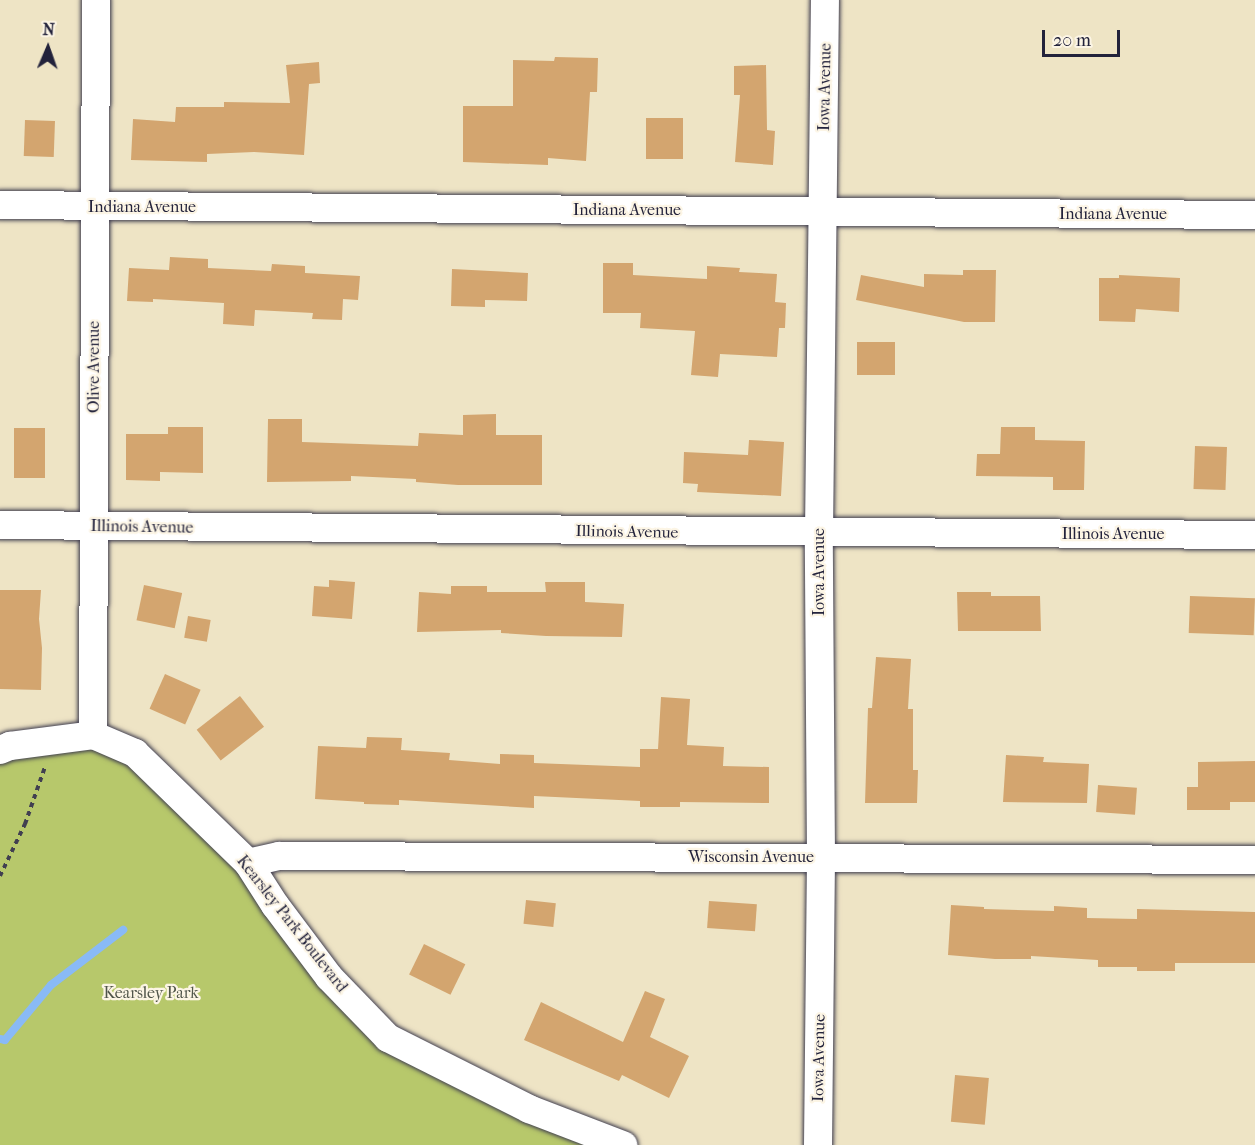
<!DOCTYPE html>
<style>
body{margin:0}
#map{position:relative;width:1255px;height:1145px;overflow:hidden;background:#eee4c5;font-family:"IM FELL French Canon",serif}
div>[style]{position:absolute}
.green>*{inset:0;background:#b7c86b}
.stream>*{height:8px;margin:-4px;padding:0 4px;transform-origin:4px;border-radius:4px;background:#89baf6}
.building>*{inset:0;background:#d3a56f;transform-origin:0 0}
.path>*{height:4px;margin-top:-2px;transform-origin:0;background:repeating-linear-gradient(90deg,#413f50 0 4.5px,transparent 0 9px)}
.roads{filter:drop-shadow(0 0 2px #413f50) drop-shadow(0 0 2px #413f50)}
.minor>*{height:28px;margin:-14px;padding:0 14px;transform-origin:14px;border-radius:14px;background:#fff}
span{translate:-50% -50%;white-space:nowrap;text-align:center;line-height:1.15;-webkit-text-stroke:4.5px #fcf5e5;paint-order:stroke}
.street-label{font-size:16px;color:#22223b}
.park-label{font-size:16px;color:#4f5449}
.north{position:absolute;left:18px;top:18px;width:60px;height:60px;-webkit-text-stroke:4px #fcf5e5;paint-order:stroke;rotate:2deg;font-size:16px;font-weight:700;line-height:24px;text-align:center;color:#22223b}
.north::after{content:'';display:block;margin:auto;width:21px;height:27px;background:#22223b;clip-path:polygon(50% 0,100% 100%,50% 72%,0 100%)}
.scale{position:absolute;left:1042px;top:30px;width:78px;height:27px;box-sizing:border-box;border:3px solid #22223b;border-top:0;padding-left:8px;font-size:18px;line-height:21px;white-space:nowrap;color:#22223b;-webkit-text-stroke:4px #fcf5e5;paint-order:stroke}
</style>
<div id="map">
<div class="green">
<i style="clip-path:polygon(93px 735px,135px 753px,388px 1038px,623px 1145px,0 1145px,0 750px)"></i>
</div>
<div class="stream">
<i style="left:0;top:1039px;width:5px;rotate:11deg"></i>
<i style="left:5px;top:1040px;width:72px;rotate:-50.1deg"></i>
<i style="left:51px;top:985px;width:91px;rotate:-37.4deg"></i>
</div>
<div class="building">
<i style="clip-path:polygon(555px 57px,598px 58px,597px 92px,590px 92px,586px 161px,548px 158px,548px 165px,463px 162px,463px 106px,513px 106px,513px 60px,554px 61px)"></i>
<i style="clip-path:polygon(319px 62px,320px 83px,309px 84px,304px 155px,254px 152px,207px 154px,207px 162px,131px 160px,133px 119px,175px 122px,176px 107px,224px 107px,224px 102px,290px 103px,286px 65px)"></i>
<i style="clip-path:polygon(766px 65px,767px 130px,775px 131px,773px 165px,735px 162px,740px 95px,734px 95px,734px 66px)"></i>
<i style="left:646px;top:118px;width:37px;height:41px"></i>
<i style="left:25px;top:120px;width:30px;height:36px;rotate:2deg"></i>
<i style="clip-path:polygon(170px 257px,208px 259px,208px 268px,271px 271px,272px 264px,305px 266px,305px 273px,360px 276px,358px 300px,343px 299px,342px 320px,312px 319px,313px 313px,255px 310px,254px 326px,223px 324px,224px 303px,153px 299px,153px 302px,127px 301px,129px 268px,169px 270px)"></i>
<i style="clip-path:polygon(603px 263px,633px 263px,633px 275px,707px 279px,707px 266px,740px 268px,739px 272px,777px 274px,775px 302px,786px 303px,785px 328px,779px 328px,777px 357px,720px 354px,718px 377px,691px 375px,695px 331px,640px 328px,641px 313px,603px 313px)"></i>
<i style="clip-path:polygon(452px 269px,528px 273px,527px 301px,485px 300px,485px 307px,451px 306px)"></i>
<i style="clip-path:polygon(963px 270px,996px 270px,995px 322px,964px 322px,856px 300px,861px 275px,924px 287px,924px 274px,963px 275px)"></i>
<i style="clip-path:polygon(1119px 275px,1180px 278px,1179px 312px,1136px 309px,1135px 322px,1099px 321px,1099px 278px,1119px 278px)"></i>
<i style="left:857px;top:342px;width:38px;height:33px"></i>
<i style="clip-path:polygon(496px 414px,496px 435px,542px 435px,542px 485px,458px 485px,416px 482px,416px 479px,351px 476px,351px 481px,267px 482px,268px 419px,302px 419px,302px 442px,418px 446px,419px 433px,463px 435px,463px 415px)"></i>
<i style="clip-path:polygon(168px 427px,203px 427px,203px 473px,160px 472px,160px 481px,126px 480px,126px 434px,168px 434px)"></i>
<i style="clip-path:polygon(1001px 427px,1035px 427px,1035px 440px,1085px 441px,1084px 490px,1053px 490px,1053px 477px,976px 476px,977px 454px,1000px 454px)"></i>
<i style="left:14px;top:428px;width:31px;height:50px"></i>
<i style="clip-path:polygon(749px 440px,784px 442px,781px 496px,697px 492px,698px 484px,683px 483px,684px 452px,748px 455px)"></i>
<i style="left:1195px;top:446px;width:32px;height:43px;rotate:2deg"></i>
<i style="clip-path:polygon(329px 580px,355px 582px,352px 619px,312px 616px,314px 586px,329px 587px)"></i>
<i style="clip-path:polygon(545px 582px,585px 582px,585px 602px,624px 604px,622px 637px,546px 636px,501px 633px,501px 630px,417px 632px,419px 592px,451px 594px,451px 586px,487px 586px,487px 592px,546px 592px)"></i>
<i style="left:144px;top:585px;width:39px;height:36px;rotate:12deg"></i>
<i style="clip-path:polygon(0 590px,41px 590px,39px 619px,42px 648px,41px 690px,0 689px)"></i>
<i style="clip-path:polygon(957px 592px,991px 592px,991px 596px,1040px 596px,1041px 631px,958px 631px)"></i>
<i style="left:1190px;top:596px;width:65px;height:37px;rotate:2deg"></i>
<i style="left:188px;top:616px;width:23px;height:22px;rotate:10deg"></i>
<i style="clip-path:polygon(876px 657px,911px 659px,908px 709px,913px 709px,913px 770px,918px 770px,917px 803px,865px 803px,868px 708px,872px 708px)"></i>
<i style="left:165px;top:674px;width:39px;height:38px;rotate:24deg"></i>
<i style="left:240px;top:696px;width:39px;height:55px;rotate:52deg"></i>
<i style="clip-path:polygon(661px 697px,690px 699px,687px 745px,724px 747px,723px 766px,769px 767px,769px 803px,680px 802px,680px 807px,640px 807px,640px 801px,534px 796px,534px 808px,399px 800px,399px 805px,364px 804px,364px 802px,315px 799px,318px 746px,366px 748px,367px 737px,402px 738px,401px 750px,450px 753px,449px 760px,500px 764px,500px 754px,534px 755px,534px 763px,640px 767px,640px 749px,658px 749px)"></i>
<i style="clip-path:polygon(1006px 755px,1044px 757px,1043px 762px,1089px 764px,1087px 803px,1003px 802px)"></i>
<i style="clip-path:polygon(1255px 761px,1255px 802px,1230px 802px,1230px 810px,1187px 810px,1187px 787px,1198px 787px,1198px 762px)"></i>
<i style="left:1098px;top:785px;width:39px;height:27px;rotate:4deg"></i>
<i style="left:526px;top:900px;width:30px;height:24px;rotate:6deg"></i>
<i style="left:709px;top:901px;width:48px;height:27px;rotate:4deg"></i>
<i style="clip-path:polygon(951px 905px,984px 907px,984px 909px,1054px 911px,1054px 906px,1087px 908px,1087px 918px,1137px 919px,1137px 909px,1255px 912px,1255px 963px,1175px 963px,1175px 971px,1137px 971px,1137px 967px,1098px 967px,1098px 960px,1031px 956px,1031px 959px,995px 959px,948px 955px)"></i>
<i style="left:424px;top:944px;width:46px;height:34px;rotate:26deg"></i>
<i style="clip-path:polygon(645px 991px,665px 999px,650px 1037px,689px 1056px,669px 1098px,622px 1075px,619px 1081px,524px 1040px,541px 1002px,623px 1042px)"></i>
<i style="left:955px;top:1075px;width:34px;height:47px;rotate:5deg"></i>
</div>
<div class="path">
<i style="left:0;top:876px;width:58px;rotate:-64.3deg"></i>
<i style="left:25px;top:824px;width:60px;rotate:-70.7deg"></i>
</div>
<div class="roads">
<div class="minor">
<i style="left:0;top:205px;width:1255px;rotate:0.46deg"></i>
<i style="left:0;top:525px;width:1255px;rotate:0.46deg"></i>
<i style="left:93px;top:735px;width:735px;rotate:-89.77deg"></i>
<i style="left:0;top:750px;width:11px;rotate:-22deg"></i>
<i style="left:10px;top:746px;width:84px;rotate:-7.5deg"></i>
<i style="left:93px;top:735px;width:46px;rotate:23.2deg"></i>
<i style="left:135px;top:753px;width:158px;rotate:44.2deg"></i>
<i style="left:248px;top:863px;width:50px;rotate:57.3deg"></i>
<i style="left:275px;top:905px;width:90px;rotate:53.1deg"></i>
<i style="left:329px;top:977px;width:85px;rotate:46deg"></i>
<i style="left:388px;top:1038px;width:158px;rotate:26.7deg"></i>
<i style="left:529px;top:1109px;width:101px;rotate:21deg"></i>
<i style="left:248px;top:863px;width:32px;rotate:-13deg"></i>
<i style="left:279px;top:856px;width:976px;rotate:0.23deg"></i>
<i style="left:818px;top:1145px;width:288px;rotate:-89.4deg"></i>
<i style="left:821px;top:857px;width:324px;rotate:-90.4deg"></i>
<i style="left:819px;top:533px;width:533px;rotate:-89.36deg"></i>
</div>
</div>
<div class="street-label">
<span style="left:825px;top:87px;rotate:-89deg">Iowa Avenue</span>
<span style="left:142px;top:207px">Indiana Avenue</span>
<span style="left:627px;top:210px">Indiana Avenue</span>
<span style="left:1113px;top:214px">Indiana Avenue</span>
<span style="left:94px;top:367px;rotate:-90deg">Olive Avenue</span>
<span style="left:142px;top:527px;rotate:1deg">Illinois Avenue</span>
<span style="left:627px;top:532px;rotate:1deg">Illinois Avenue</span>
<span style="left:1113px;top:534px">Illinois Avenue</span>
<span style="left:819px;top:572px;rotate:-90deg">Iowa Avenue</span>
<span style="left:751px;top:857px">Wisconsin Avenue</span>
<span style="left:292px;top:924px;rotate:52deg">Kearsley Park Boulevard</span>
<span style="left:819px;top:1058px;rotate:-89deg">Iowa Avenue</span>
</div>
<div class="park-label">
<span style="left:151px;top:993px">Kearsley Park</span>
</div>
<div class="north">N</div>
<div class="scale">20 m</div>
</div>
